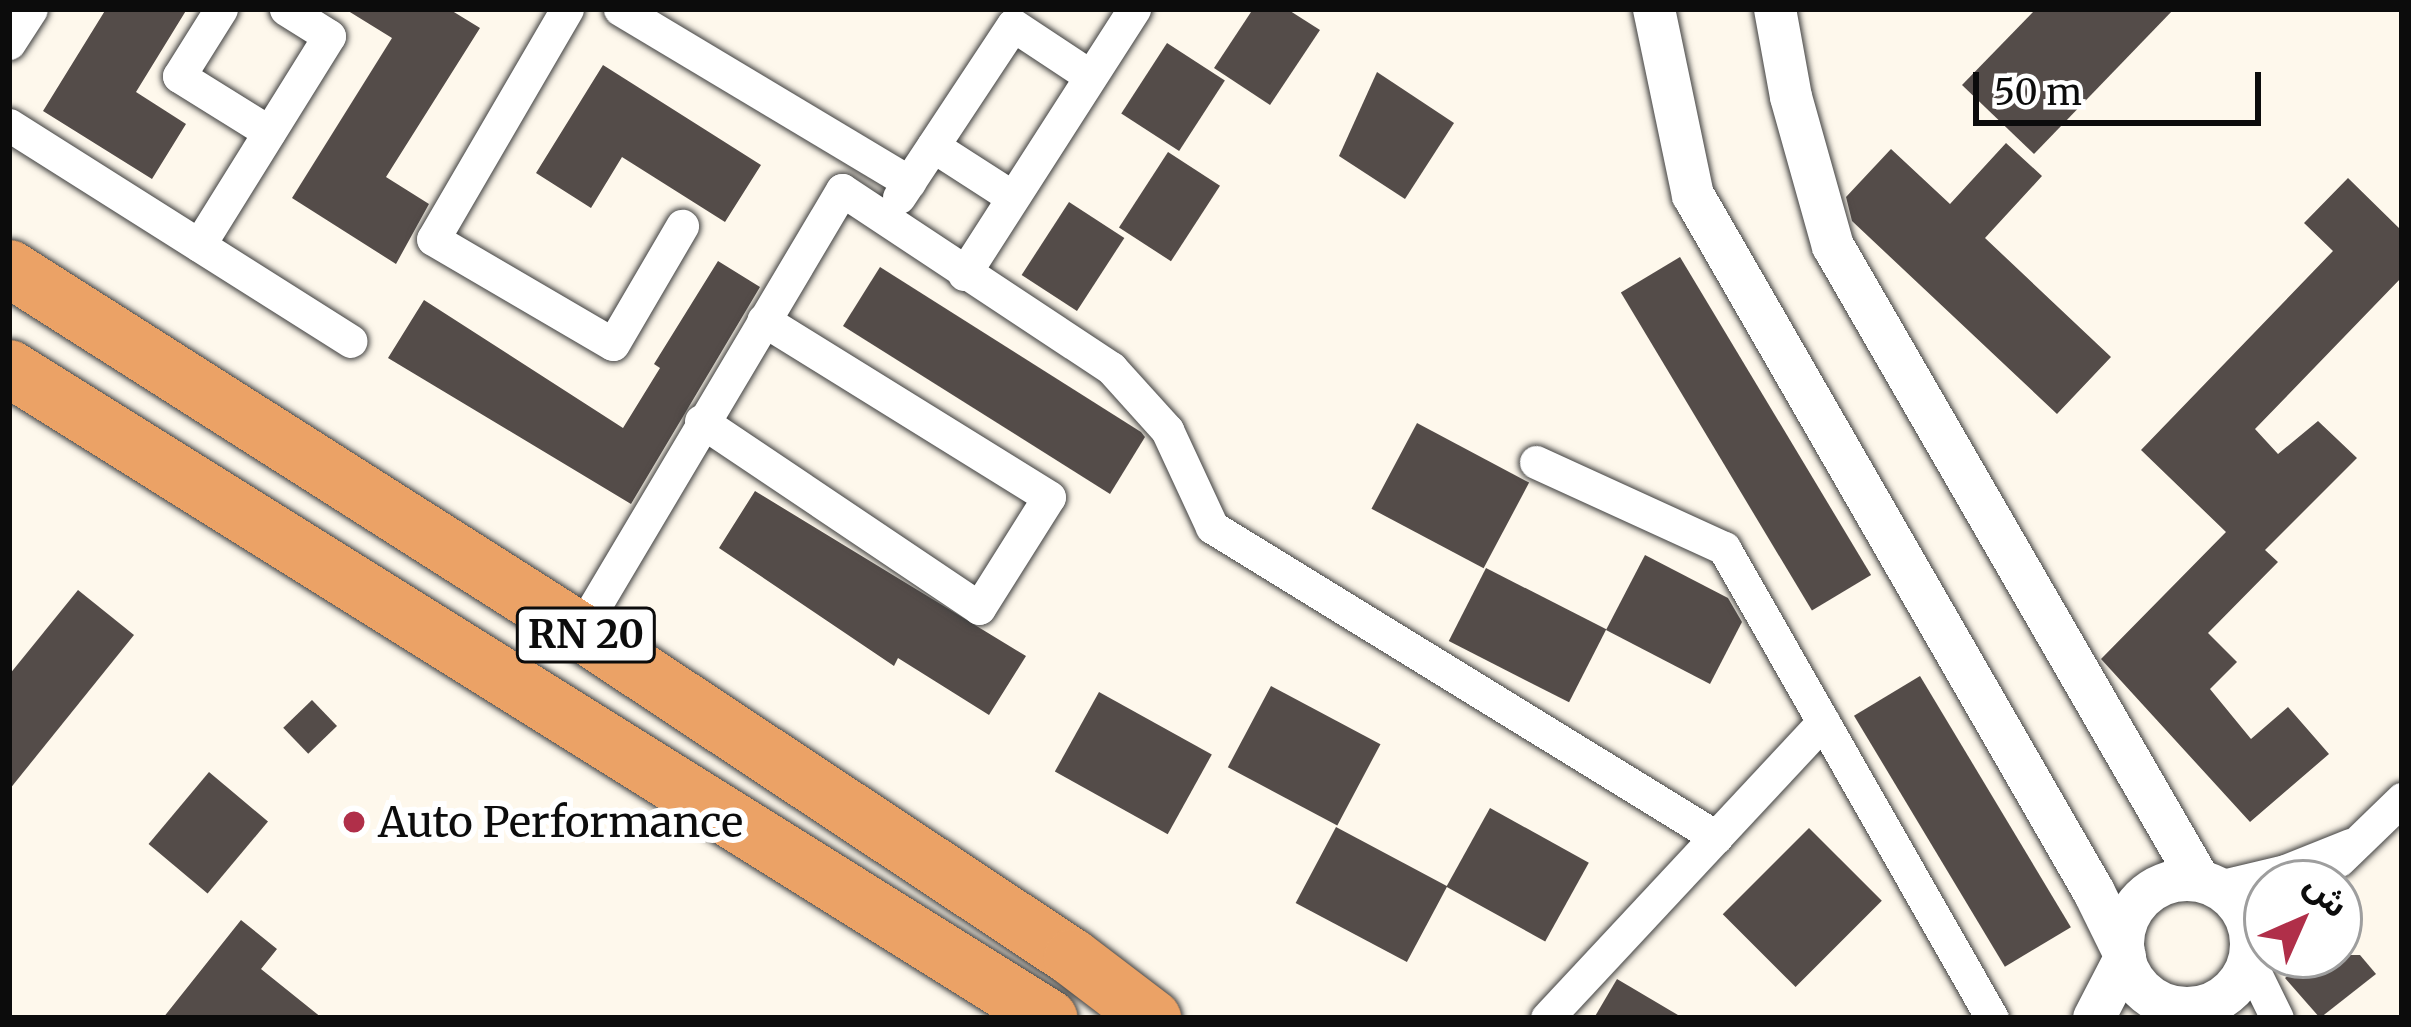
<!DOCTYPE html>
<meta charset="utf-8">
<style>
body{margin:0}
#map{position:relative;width:2411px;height:1027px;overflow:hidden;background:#fef8ec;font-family:Merriweather,"Noto Sans Arabic",serif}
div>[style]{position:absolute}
.building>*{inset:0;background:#544c49;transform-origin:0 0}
.roads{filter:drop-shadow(0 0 3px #3f3f3f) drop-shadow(0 0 3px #3f3f3f)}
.minor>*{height:33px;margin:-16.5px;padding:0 16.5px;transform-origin:16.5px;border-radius:16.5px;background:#fff}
.tertiary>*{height:42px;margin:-21px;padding:0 21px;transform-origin:21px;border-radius:21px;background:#fff}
.tertiary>.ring{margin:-21px;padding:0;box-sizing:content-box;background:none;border:42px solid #fff;border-radius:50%}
.trunk>*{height:57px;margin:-28.5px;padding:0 28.5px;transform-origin:28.5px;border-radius:28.5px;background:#eba266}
.dots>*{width:33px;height:33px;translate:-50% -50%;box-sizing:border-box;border:6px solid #fff;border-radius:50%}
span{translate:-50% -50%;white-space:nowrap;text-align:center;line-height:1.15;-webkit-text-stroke:12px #fff;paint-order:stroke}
.shield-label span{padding:3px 9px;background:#fff;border:3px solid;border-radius:9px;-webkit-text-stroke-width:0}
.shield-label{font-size:39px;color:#0c0c0c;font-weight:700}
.poi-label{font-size:42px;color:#0c0c0c}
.left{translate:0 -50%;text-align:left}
.frame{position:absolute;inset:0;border:12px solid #0c0c0c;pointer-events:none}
.north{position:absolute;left:2243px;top:859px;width:120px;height:120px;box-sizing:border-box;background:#fff;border:3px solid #9e9e9e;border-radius:50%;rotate:45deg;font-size:33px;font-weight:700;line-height:48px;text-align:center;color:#0c0c0c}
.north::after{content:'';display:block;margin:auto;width:42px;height:54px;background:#b02f49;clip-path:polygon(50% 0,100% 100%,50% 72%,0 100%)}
.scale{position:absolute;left:1973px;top:72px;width:288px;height:54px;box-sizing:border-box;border:6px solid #0c0c0c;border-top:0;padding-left:15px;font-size:36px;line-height:42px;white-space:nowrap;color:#0c0c0c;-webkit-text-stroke:9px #fff;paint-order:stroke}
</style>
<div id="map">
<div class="building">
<i style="clip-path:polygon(106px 9px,187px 9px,136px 92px,186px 124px,152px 179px,43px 111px)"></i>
<i style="clip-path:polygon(345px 9px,449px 9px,480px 28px,386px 177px,429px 204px,396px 264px,292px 198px,392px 38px)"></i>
<i style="clip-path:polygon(1253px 9px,1287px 9px,1320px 30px,1270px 105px,1214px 68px)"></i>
<i style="clip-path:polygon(2036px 9px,2174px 9px,2034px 154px,1962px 85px)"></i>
<i style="left:1167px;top:43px;width:69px;height:84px;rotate:33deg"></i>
<i style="clip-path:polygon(603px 65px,761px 165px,725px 222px,622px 157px,591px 208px,536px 173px)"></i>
<i style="clip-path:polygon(1377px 72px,1454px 123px,1405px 199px,1339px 156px)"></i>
<i style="clip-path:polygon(2006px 143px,2042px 176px,1985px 238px,2111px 357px,2057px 414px,1852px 221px,1846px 197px,1891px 149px,1950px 204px)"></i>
<i style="left:1168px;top:152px;width:62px;height:90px;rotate:33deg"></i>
<i style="clip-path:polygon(2348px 178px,2402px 231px,2402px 277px,2255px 429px,2278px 454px,2318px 421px,2357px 458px,2265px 550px,2278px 562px,2208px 633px,2237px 662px,2210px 689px,2251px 739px,2288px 707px,2329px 754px,2250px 822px,2101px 659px,2226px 532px,2141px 450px,2333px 251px,2304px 223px)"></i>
<i style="left:1069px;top:202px;width:66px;height:87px;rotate:33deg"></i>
<i style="left:1680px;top:257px;width:371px;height:69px;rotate:59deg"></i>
<i style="clip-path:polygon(718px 261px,760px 287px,631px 504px,388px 358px,424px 300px,623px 428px,660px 368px,654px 364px)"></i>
<i style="clip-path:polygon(880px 267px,1141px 432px,1145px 437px,1110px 494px,843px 326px)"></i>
<i style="left:1417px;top:423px;width:127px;height:97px;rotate:28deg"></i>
<i style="clip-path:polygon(755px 491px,1026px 656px,989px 715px,898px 658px,894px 666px,719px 548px)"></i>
<i style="clip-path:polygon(1645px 555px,1728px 598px,1742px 622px,1710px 684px,1606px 630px)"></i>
<i style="left:1486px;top:568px;width:135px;height:82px;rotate:27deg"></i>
<i style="clip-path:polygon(78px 590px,134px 635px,9px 790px,9px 675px)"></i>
<i style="left:1920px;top:676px;width:293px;height:77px;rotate:59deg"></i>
<i style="left:1271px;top:686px;width:124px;height:92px;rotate:28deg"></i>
<i style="left:1099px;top:692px;width:129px;height:91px;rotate:29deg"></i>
<i style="left:312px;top:700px;width:36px;height:40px;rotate:46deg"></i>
<i style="left:209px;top:772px;width:77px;height:94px;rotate:40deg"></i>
<i style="left:1490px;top:808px;width:113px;height:90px;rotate:29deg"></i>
<i style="left:1336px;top:827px;width:126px;height:86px;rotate:28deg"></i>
<i style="left:1809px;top:828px;width:103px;height:122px;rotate:45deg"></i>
<i style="clip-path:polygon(241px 920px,277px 949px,261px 969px,322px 1018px,163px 1018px)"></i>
<i style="clip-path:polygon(2313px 955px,2360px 955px,2376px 974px,2320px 1018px,2285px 978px)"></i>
<i style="clip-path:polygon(1617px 979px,1683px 1018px,1594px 1018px)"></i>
</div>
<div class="roads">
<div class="minor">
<i style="left:221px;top:9px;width:79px;rotate:122.1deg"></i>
<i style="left:179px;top:76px;width:106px;rotate:31.9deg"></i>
<i style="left:567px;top:9px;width:266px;rotate:120.2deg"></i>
<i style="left:433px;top:239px;width:208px;rotate:30.3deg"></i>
<i style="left:613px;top:344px;width:137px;rotate:-59.7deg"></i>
<i style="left:620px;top:9px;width:337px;rotate:30.9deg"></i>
<i style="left:9px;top:43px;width:40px;rotate:-57.1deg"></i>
<i style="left:9px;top:125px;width:404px;rotate:32.3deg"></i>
<i style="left:933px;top:146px;width:94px;rotate:32.8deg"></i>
<i style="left:899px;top:197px;width:206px;rotate:-56.5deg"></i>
<i style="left:1013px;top:25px;width:92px;rotate:33.5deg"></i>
<i style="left:199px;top:245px;width:246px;rotate:-58.1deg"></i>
<i style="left:329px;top:36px;width:51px;rotate:-147.9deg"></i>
<i style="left:964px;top:274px;width:315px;rotate:-57.3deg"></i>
<i style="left:701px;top:421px;width:335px;rotate:33.9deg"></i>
<i style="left:979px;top:608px;width:131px;rotate:-57.8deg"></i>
<i style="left:1049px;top:497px;width:336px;rotate:-148.2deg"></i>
<i style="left:1536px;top:462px;width:207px;rotate:24.6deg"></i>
<i style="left:1724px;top:548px;width:541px;rotate:60.31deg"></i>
<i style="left:580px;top:631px;width:513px;rotate:-59.29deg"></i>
<i style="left:842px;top:190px;width:323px;rotate:33.5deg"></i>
<i style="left:1111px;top:368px;width:84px;rotate:47.9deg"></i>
<i style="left:1167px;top:430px;width:107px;rotate:65.1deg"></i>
<i style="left:1212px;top:527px;width:592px;rotate:31.59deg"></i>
<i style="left:2339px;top:860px;width:88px;rotate:-44.1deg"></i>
<i style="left:2218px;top:887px;width:69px;rotate:-13.4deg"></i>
<i style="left:2285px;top:871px;width:70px;rotate:-21.8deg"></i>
<i style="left:2251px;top:956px;width:26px;rotate:-53deg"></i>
<i style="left:2250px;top:963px;width:61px;rotate:63.9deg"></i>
<i style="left:2197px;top:1008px;width:21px;rotate:29deg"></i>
<i style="left:1547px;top:1018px;width:405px;rotate:-47deg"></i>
</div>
<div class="tertiary">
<i style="left:1654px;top:9px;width:190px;rotate:78.2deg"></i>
<i style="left:1693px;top:195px;width:804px;rotate:60.09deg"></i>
<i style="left:2094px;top:892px;width:68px;rotate:63.8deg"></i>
<i style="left:1775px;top:9px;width:89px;rotate:79.7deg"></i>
<i style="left:1791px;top:97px;width:155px;rotate:74.3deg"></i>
<i style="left:1833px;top:246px;width:732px;rotate:60deg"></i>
<i class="ring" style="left:2123px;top:880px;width:86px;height:86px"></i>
<i style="left:2094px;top:1018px;width:68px;rotate:-62.7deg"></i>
</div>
<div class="trunk">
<i style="left:9px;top:268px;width:677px;rotate:32.45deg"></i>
<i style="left:580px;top:631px;width:590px;rotate:33.53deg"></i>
<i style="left:1072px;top:957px;width:101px;rotate:37.3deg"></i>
<i style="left:9px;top:368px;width:1226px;rotate:32.01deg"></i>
</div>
</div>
<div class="dots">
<i style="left:354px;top:822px;background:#b02f49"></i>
</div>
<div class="shield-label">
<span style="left:586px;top:635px">RN 20</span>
</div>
<div class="poi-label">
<span class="left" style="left:378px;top:822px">Auto Performance</span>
</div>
<div class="frame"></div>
<div class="north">ش</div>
<div class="scale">50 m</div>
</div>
